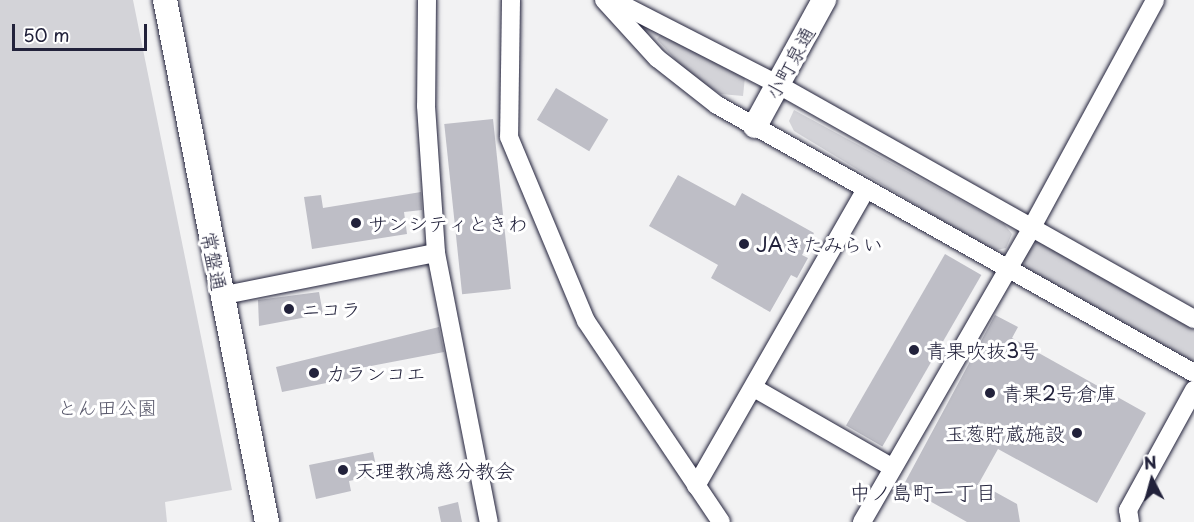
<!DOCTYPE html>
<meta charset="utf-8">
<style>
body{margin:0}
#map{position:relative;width:1194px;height:522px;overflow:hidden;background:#f2f2f3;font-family:"Playpen Sans","Klee One",sans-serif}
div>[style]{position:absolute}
.green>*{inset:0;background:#d3d3d8}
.building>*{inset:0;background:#bebec6;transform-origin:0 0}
.roads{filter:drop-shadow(0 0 2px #22223b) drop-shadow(0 0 2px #22223b)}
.street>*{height:18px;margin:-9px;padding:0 9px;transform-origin:9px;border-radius:9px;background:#fff}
.secondary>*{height:24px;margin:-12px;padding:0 12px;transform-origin:12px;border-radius:12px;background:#fff}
.dots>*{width:16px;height:16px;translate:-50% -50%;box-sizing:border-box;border:3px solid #fff;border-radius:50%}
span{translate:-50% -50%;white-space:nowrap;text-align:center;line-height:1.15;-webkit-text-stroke:6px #fff;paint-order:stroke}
.street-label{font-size:20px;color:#22223b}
.poi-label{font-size:20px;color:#22223b}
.left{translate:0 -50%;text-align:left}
.right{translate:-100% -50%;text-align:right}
.park-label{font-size:20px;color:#57576a}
.neighbourhood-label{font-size:21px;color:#22223b}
.north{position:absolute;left:1122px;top:450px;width:60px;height:60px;-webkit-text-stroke:4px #fff;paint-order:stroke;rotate:354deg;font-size:16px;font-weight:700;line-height:24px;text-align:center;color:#22223b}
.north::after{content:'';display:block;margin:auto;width:21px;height:27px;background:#22223b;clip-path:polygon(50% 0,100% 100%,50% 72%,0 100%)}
.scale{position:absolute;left:12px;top:24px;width:135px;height:27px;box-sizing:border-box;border:3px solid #22223b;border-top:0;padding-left:8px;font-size:18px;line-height:21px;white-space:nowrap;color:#22223b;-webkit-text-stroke:4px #fff;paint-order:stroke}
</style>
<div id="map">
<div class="green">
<i style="clip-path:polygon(0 0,133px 0,232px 490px,165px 502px,167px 522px,0 522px)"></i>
<i style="clip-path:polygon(662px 33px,745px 77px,743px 96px,721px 94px,691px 77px,657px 39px)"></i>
<i style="clip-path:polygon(794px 110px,1004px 224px,1012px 234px,1006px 248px,992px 251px,794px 131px,789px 121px)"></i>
<i style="clip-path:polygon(1038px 241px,1194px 328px,1194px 364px,1026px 271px,1023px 256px)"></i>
</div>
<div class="building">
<i style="left:556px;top:88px;width:61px;height:37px;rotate:31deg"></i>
<i style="left:493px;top:119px;width:171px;height:49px;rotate:84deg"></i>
<i style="clip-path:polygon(678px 175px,735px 206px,742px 193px,814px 233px,802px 255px,808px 258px,797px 278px,791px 275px,770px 312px,711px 278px,718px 265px,649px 226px)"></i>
<i style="clip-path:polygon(421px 192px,422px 210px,404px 212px,407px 234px,312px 249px,304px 197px,321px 195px,323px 208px)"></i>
<i style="left:945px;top:254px;width:42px;height:198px;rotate:30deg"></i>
<i style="clip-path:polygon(319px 292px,323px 314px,259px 326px,258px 300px)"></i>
<i style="clip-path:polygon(995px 315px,1018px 327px,1012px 338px,1146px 413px,1097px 503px,998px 449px,979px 483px,1017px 504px,1020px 522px,967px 522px,903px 486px)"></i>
<i style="clip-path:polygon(439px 327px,444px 352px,350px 370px,351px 378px,282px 392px,276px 367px)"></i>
<i style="clip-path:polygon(373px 452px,378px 475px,349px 481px,351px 491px,316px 499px,309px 465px)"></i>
<i style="clip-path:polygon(458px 502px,462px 522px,441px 522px,438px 507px)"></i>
</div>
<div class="roads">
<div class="street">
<i style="left:427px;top:0;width:106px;rotate:90.5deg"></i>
<i style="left:426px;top:106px;width:147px;rotate:86.1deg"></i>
<i style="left:436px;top:253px;width:274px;rotate:78.9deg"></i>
<i style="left:511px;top:0;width:137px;rotate:90.8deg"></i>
<i style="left:509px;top:137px;width:199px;rotate:67.3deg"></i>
<i style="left:586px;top:321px;width:242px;rotate:56.1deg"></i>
<i style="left:604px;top:0;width:79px;rotate:47.6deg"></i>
<i style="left:657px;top:58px;width:76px;rotate:38.1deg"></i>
<i style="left:717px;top:105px;width:547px;rotate:29.33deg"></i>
<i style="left:613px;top:0;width:184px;rotate:27.1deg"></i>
<i style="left:777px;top:84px;width:479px;rotate:29.4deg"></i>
<i style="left:220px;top:296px;width:220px;rotate:-11.3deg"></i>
<i style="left:754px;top:388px;width:160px;rotate:29.9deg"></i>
<i style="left:696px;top:486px;width:342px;rotate:-60.2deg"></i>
<i style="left:862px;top:522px;width:340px;rotate:-60deg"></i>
<i style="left:1032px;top:227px;width:258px;rotate:-61.5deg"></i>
<i style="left:1130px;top:522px;width:12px;rotate:-99deg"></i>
<i style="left:1128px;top:510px;width:137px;rotate:-61.2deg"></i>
</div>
<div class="secondary">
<i style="left:165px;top:0;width:532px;rotate:78.94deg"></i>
<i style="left:755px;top:126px;width:144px;rotate:-61.3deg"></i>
</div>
</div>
<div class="dots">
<i style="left:356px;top:223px;background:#22223b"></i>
<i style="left:744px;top:244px;background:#22223b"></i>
<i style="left:289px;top:309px;background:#22223b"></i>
<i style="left:914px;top:350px;background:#22223b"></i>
<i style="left:314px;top:373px;background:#22223b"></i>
<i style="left:990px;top:393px;background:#22223b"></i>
<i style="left:1077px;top:433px;background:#22223b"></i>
<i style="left:343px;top:470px;background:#22223b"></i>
</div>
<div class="street-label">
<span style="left:790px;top:63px;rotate:-61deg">小町泉通</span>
<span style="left:214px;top:261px;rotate:79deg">常盤通</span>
</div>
<div class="poi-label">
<span class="left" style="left:368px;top:223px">サンシティときわ</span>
<span class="left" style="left:756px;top:244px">JAきたみらい</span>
<span class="left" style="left:301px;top:309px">ニコラ</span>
<span class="left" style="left:926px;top:350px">青果吹抜3号</span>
<span class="left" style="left:326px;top:373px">カランコエ</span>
<span class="left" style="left:1002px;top:393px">青果2号倉庫</span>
<span class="right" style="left:1065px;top:433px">玉葱貯蔵施設</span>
<span class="left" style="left:355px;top:470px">天理教鴻慈分教会</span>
</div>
<div class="park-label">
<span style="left:107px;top:407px">とん田公園</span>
</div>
<div class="neighbourhood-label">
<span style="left:923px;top:491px">中ノ島町一丁目</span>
</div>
<div class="north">N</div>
<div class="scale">50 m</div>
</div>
